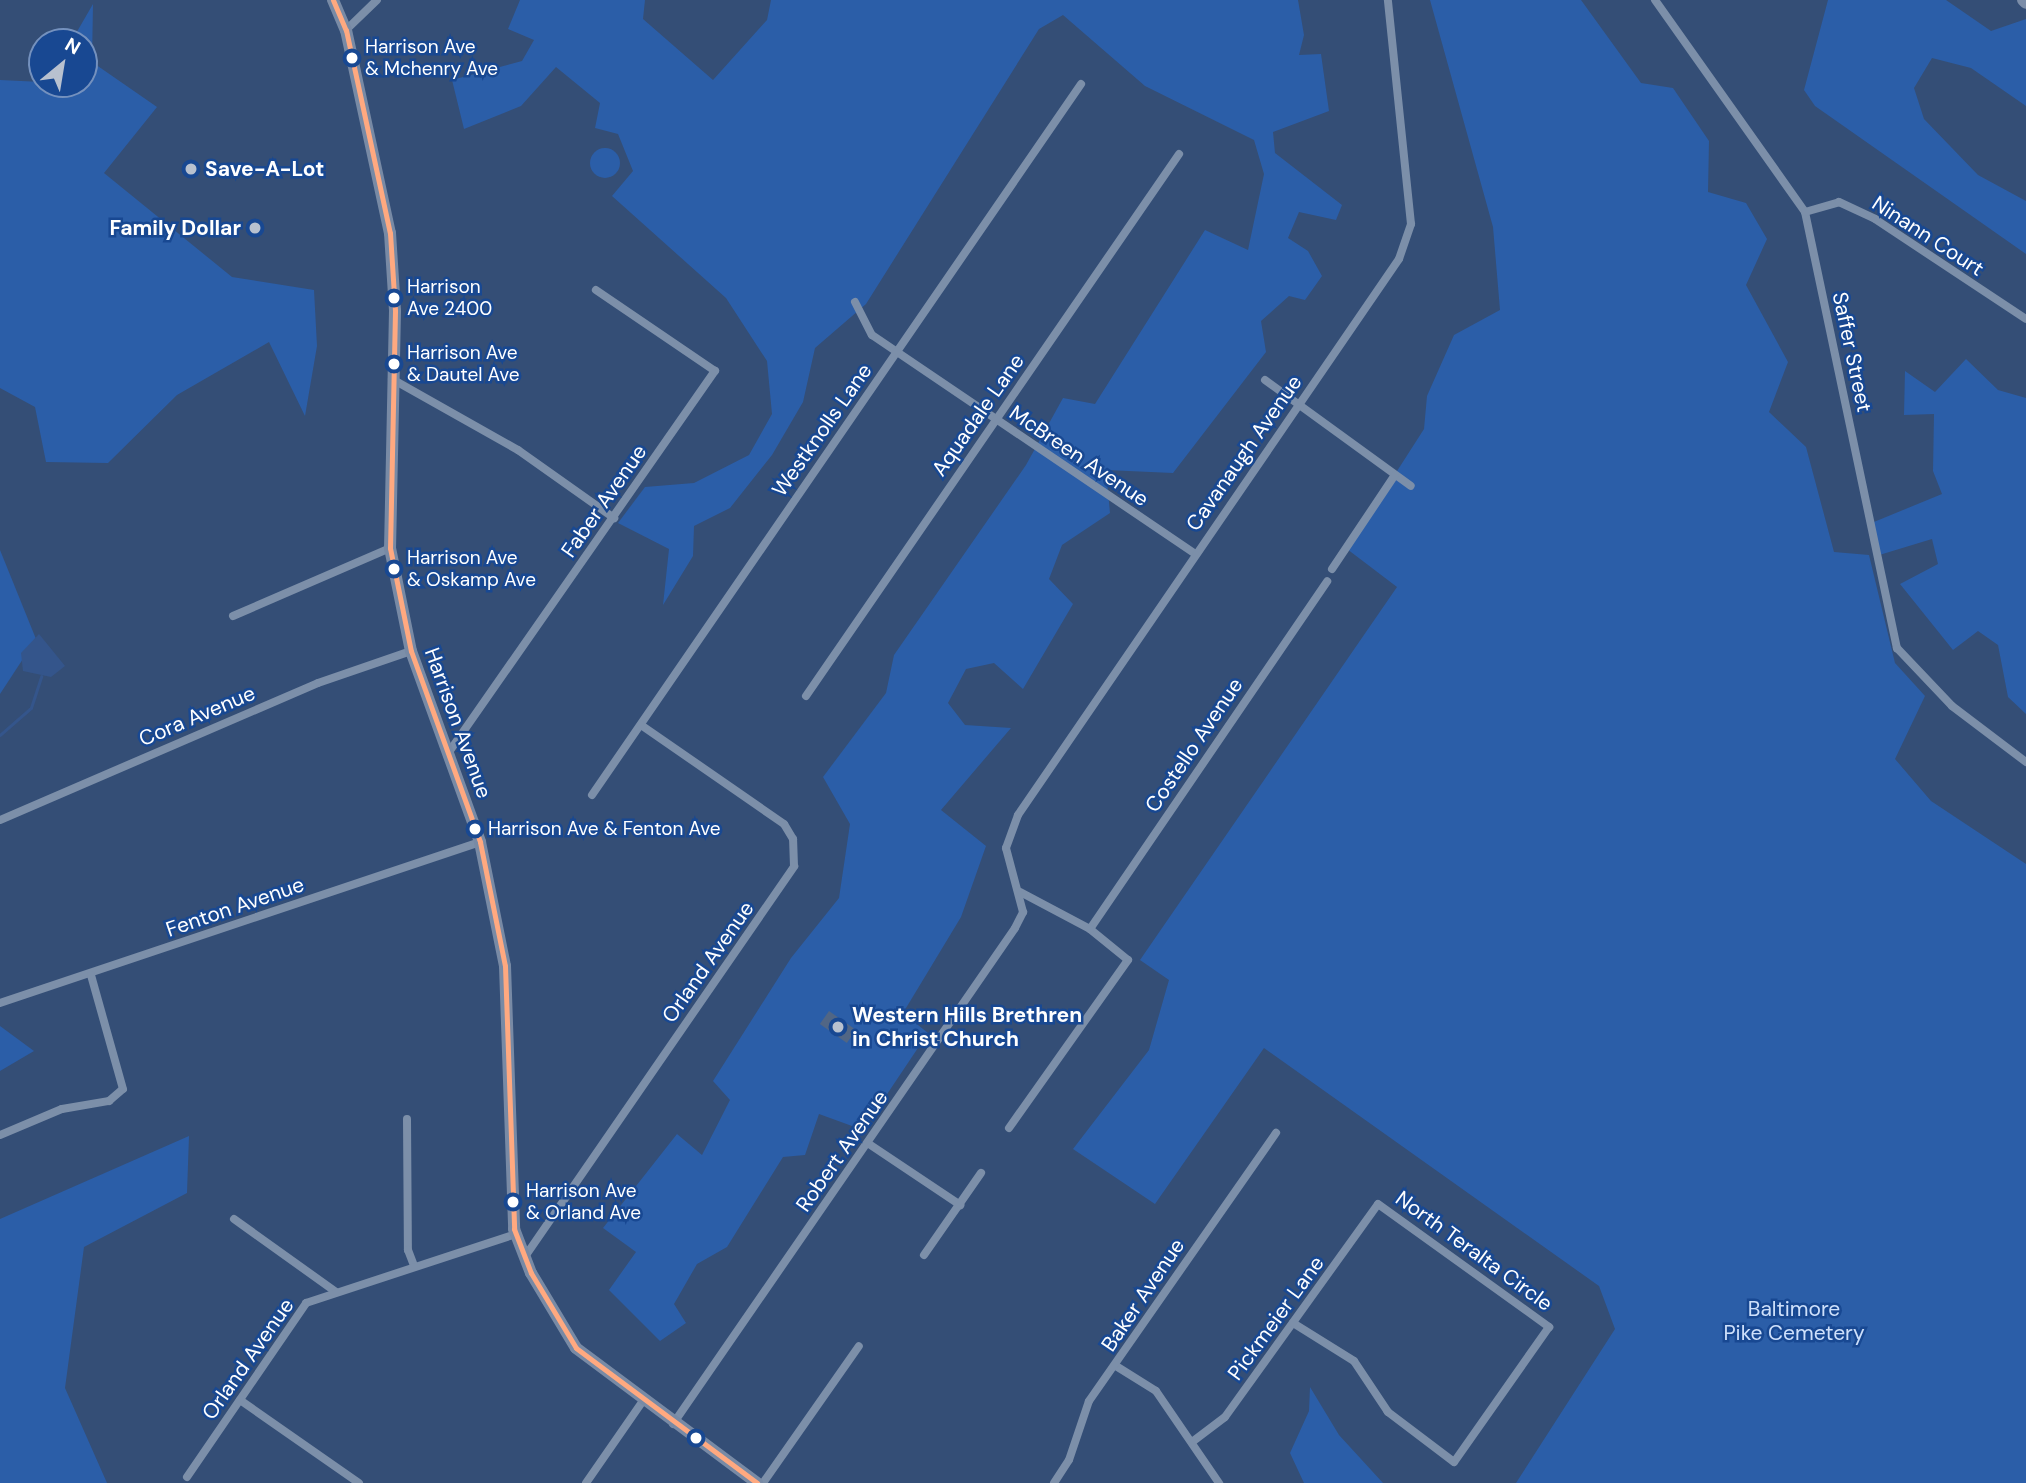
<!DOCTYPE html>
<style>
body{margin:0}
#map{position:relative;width:2026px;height:1483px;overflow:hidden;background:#344e76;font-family:"DM Sans",sans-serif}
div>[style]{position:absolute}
.green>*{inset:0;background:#2b5ea8}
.round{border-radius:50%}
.water>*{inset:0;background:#34558b}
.stream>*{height:2.5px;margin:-1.25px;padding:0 1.25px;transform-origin:1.25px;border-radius:1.25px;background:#34558b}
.building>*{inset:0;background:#516685;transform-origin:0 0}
.street>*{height:8px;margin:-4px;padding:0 4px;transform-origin:4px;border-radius:4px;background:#7c8fa9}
.secondary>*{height:12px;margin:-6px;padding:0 6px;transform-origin:6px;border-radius:6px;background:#788aa5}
.primary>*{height:12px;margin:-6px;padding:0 6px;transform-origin:6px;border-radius:6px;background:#7b8da8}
.bus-1>*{height:5px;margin:-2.5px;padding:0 2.5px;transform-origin:2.5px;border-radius:2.5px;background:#ffa980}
.dots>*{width:19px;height:19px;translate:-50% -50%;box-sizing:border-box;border:4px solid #184892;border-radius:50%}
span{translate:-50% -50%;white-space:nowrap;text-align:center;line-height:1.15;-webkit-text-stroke:5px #184892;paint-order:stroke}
.bus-label{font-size:19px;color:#fff}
.left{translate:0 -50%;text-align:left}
.poi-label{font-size:21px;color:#fff;font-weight:700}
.right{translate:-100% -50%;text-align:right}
.street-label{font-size:21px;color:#fff}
.park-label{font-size:21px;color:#cee0fb}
.north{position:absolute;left:28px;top:28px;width:70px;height:70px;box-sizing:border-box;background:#184892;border:2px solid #7491be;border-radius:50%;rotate:30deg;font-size:19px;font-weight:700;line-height:28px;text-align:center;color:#fff}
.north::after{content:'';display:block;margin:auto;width:24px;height:32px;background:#b8c1cf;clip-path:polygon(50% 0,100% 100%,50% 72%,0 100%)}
</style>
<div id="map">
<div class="green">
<i style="clip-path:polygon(520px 0,645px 0,643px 19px,713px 80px,767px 20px,771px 0,1298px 0,1304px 35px,1299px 55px,1321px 54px,1329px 111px,1273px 132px,1275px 153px,1342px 205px,1336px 220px,1299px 212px,1288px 238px,1308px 251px,1322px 276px,1305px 300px,1289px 296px,1261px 321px,1266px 352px,1173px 473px,1106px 470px,1110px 513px,1062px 545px,1049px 579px,1073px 604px,1023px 689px,994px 663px,966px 669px,948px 703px,965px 725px,1011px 728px,941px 810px,986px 846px,961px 917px,903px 1013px,928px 1033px,863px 1130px,819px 1114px,805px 1155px,783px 1157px,727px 1247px,697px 1264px,674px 1304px,686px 1323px,660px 1341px,609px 1290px,636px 1252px,603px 1228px,677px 1134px,702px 1155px,730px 1100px,713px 1081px,791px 958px,839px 898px,850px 824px,823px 777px,886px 693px,894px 655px,1026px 465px,1063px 398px,1095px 404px,1205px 230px,1248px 250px,1264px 174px,1254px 140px,1145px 86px,1063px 15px,1039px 29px,866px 304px,815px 348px,803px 402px,772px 455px,730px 508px,694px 526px,693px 556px,663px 605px,669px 549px,618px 523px,645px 487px,694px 483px,749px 455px,772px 414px,767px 361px,726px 298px,612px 196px,633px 171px,618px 134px,595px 128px,600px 103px,556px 67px,521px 106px,464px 129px,452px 80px,522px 61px,534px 40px,508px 29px)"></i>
<i style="clip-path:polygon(1430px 0,1581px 0,1641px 83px,1673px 88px,1709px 141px,1708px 192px,1746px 203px,1767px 239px,1746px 285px,1788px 362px,1769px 412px,1806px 447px,1834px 552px,1869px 555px,1895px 663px,1925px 696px,1895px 759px,1931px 801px,2026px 864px,2026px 1483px,1516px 1483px,1615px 1329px,1599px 1286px,1264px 1048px,1155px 1204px,1073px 1149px,1149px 1050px,1169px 980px,1140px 960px,1397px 587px,1347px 549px,1424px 429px,1427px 396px,1454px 335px,1500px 310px,1493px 227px)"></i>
<i style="clip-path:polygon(1828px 0,1946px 0,1991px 31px,2026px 19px,2026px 106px,1971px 68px,1932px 58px,1914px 88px,1924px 119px,1978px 175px,2026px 201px,2026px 254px,1815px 106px,1804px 90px)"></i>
<i style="clip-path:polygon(93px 4px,92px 62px,157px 107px,104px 173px,232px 277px,314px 290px,317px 346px,305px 416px,269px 342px,177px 395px,108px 463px,46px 462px,35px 407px,0 388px,0 80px,84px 84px,84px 42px,71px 42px)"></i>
<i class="round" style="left:590px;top:148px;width:30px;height:30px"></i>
<i style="clip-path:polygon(1966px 359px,1998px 390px,2026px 398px,2026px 714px,2008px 697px,1998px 645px,1978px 631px,1953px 650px,1900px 584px,1938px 564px,1932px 539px,1876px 556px,1869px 524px,1942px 494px,1933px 471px,1934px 414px,1904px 415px,1905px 371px,1935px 392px)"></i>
<i style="clip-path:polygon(0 550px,36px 639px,0 694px)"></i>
<i style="clip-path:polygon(0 1026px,34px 1051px,0 1071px)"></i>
<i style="clip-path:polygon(189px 1136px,187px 1193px,84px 1247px,65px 1388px,107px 1483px,0 1483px,0 1219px)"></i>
<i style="clip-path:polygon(1310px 1387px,1339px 1435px,1383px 1483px,1304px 1483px,1290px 1453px,1309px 1411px)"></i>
</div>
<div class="water">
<i style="clip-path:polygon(39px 634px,65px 666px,51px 677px,23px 671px,21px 653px)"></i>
</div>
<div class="stream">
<i style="left:0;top:735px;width:41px;rotate:-41.1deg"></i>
<i style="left:31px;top:708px;width:33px;rotate:-72deg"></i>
</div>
<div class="building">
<i style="left:829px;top:1011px;width:33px;height:16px;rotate:35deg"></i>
</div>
<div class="street">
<i style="left:1655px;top:0;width:260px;rotate:54.7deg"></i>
<i style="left:1805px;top:212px;width:446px;rotate:78.1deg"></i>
<i style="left:1897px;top:648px;width:80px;rotate:46.5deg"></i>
<i style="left:1952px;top:706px;width:93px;rotate:37.1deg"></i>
<i style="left:346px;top:30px;width:43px;rotate:-44.1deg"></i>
<i style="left:1805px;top:212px;width:35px;rotate:-16deg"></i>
<i style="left:1839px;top:202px;width:40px;rotate:25deg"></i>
<i style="left:1875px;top:219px;width:181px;rotate:33.5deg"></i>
<i style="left:855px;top:302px;width:37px;rotate:63deg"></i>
<i style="left:872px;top:335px;width:391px;rotate:34.1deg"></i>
<i style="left:392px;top:379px;width:145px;rotate:29.4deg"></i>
<i style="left:518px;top:450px;width:118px;rotate:35.3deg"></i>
<i style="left:1265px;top:380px;width:180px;rotate:36deg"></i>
<i style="left:1332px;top:569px;width:113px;rotate:-56.2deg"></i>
<i style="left:233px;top:616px;width:171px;rotate:-23.4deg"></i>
<i style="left:806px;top:696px;width:658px;rotate:-55.46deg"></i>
<i style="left:449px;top:752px;width:465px;rotate:-55.1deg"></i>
<i style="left:715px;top:371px;width:144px;rotate:-145.8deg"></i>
<i style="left:592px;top:795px;width:863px;rotate:-55.48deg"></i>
<i style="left:0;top:820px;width:346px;rotate:-23.3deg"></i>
<i style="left:318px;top:683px;width:98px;rotate:-19deg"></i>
<i style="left:1090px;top:929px;width:421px;rotate:-55.7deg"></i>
<i style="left:0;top:1003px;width:506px;rotate:-18.54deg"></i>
<i style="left:407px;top:1119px;width:131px;rotate:89.6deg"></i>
<i style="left:408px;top:1250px;width:17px;rotate:69deg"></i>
<i style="left:1009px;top:1128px;width:206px;rotate:-54.7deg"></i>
<i style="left:1128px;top:960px;width:49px;rotate:-140.8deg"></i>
<i style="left:1090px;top:929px;width:79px;rotate:-152.1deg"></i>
<i style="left:0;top:1135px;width:67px;rotate:-22.8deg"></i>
<i style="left:62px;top:1109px;width:48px;rotate:-9.7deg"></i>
<i style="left:109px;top:1101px;width:18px;rotate:-41deg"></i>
<i style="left:123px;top:1089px;width:118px;rotate:-105.7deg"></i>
<i style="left:869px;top:1144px;width:110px;rotate:33.8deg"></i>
<i style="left:234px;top:1219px;width:125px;rotate:35.6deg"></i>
<i style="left:924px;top:1255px;width:100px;rotate:-55.2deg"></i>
<i style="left:524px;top:1258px;width:476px;rotate:-55.4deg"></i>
<i style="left:794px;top:866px;width:27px;rotate:-92deg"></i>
<i style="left:793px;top:839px;width:17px;rotate:-121deg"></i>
<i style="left:784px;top:824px;width:174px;rotate:-145.3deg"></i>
<i style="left:1116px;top:1366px;width:47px;rotate:32deg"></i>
<i style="left:1156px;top:1391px;width:112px;rotate:55.6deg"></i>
<i style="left:240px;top:1400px;width:145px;rotate:34.9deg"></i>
<i style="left:673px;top:1424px;width:602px;rotate:-55.41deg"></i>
<i style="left:1015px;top:928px;width:18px;rotate:-63deg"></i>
<i style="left:1023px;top:912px;width:66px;rotate:-104.9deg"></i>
<i style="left:1006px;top:848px;width:35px;rotate:-70deg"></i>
<i style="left:1018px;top:815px;width:674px;rotate:-55.58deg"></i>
<i style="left:1399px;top:259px;width:37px;rotate:-71deg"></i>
<i style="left:1411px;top:224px;width:225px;rotate:-95.9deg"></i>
<i style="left:1192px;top:1442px;width:41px;rotate:-37.1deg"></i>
<i style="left:1225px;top:1417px;width:262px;rotate:-54.3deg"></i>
<i style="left:1378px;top:1204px;width:211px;rotate:35.7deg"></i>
<i style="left:1549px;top:1327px;width:165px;rotate:125.1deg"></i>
<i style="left:1454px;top:1462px;width:83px;rotate:-142.9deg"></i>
<i style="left:1388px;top:1412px;width:61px;rotate:-123.7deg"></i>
<i style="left:1354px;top:1361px;width:72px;rotate:-148.1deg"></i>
<i style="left:187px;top:1477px;width:211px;rotate:-55.6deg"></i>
<i style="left:306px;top:1303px;width:221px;rotate:-18.2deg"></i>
<i style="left:586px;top:1483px;width:98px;rotate:-55.3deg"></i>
<i style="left:763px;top:1483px;width:167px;rotate:-55deg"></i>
<i style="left:1054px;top:1483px;width:27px;rotate:-57deg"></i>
<i style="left:1069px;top:1460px;width:62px;rotate:-71.3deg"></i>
<i style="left:1089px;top:1401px;width:327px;rotate:-55.1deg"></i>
</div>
<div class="secondary">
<i style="left:333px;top:0;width:33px;rotate:67deg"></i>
<i style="left:346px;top:30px;width:208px;rotate:77.8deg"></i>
<i style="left:390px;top:233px;width:78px;rotate:86.3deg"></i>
<i style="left:395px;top:311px;width:237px;rotate:91.2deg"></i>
<i style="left:390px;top:548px;width:105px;rotate:78.5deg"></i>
<i style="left:411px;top:651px;width:203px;rotate:70.1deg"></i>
<i style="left:480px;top:842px;width:126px;rotate:78.6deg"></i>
<i style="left:505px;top:966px;width:263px;rotate:88deg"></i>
<i style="left:514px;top:1229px;width:47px;rotate:68.9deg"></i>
<i style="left:531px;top:1273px;width:87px;rotate:59deg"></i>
<i style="left:576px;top:1348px;width:226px;rotate:36.7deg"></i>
</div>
<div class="primary">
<i style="left:2023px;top:0;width:4px;rotate:45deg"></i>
</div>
<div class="bus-1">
<i style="left:333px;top:0;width:33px;rotate:67deg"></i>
<i style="left:346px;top:30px;width:208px;rotate:77.8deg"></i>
<i style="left:390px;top:233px;width:78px;rotate:86.3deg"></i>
<i style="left:395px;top:311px;width:237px;rotate:91.2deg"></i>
<i style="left:390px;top:548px;width:105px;rotate:78.5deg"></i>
<i style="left:411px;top:651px;width:203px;rotate:70.1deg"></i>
<i style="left:480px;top:842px;width:126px;rotate:78.6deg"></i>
<i style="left:505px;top:966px;width:263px;rotate:88deg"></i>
<i style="left:514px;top:1229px;width:47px;rotate:68.9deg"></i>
<i style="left:531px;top:1273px;width:87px;rotate:59deg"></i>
<i style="left:576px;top:1348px;width:226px;rotate:36.7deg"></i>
</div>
<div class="dots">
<i style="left:352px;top:58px;background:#fff"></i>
<i style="left:191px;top:169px;background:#b8c1cf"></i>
<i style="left:255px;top:228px;background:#b8c1cf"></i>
<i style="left:394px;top:298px;background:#fff"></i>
<i style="left:394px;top:364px;background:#fff"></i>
<i style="left:394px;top:569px;background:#fff"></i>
<i style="left:475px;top:829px;background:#fff"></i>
<i style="left:838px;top:1027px;background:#b8c1cf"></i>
<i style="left:513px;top:1202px;background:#fff"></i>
<i style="left:696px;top:1438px;background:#fff"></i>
</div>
<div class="bus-label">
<span class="left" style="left:365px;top:58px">Harrison Ave<br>&amp; Mchenry Ave</span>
<span class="left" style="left:407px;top:298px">Harrison<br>Ave 2400</span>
<span class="left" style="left:407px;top:364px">Harrison Ave<br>&amp; Dautel Ave</span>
<span class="left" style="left:407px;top:569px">Harrison Ave<br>&amp; Oskamp Ave</span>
<span class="left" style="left:488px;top:829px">Harrison Ave &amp; Fenton Ave</span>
<span class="left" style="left:526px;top:1202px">Harrison Ave<br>&amp; Orland Ave</span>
</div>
<div class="poi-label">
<span class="left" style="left:205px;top:169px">Save-A-Lot</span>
<span class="right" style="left:241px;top:228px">Family Dollar</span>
<span class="left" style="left:852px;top:1027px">Western Hills Brethren<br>in Christ Church</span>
</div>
<div class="street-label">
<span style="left:1928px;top:236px;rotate:33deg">Ninann Court</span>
<span style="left:1852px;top:352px;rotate:78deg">Saffer Street</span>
<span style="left:978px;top:415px;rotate:-55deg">Aquadale Lane</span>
<span style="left:822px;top:430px;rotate:-55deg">Westknolls Lane</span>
<span style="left:1244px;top:453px;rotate:-55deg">Cavanaugh Avenue</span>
<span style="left:1079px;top:456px;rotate:34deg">McBreen Avenue</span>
<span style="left:604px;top:501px;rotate:-55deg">Faber Avenue</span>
<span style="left:197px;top:716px;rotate:-23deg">Cora Avenue</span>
<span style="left:458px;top:723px;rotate:70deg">Harrison Avenue</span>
<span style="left:1194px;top:745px;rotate:-56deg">Costello Avenue</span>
<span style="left:235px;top:907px;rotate:-19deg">Fenton Avenue</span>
<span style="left:708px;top:962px;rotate:-55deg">Orland Avenue</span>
<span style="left:842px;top:1151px;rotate:-55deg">Robert Avenue</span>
<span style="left:1474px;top:1251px;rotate:36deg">North Teralta Circle</span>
<span style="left:1143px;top:1295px;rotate:-56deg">Baker Avenue</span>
<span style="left:1276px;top:1318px;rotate:-54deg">Pickmeier Lane</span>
<span style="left:248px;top:1359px;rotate:-55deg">Orland Avenue</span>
</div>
<div class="park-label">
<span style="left:1794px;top:1321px">Baltimore<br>Pike Cemetery</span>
</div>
<div class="north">N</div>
</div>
